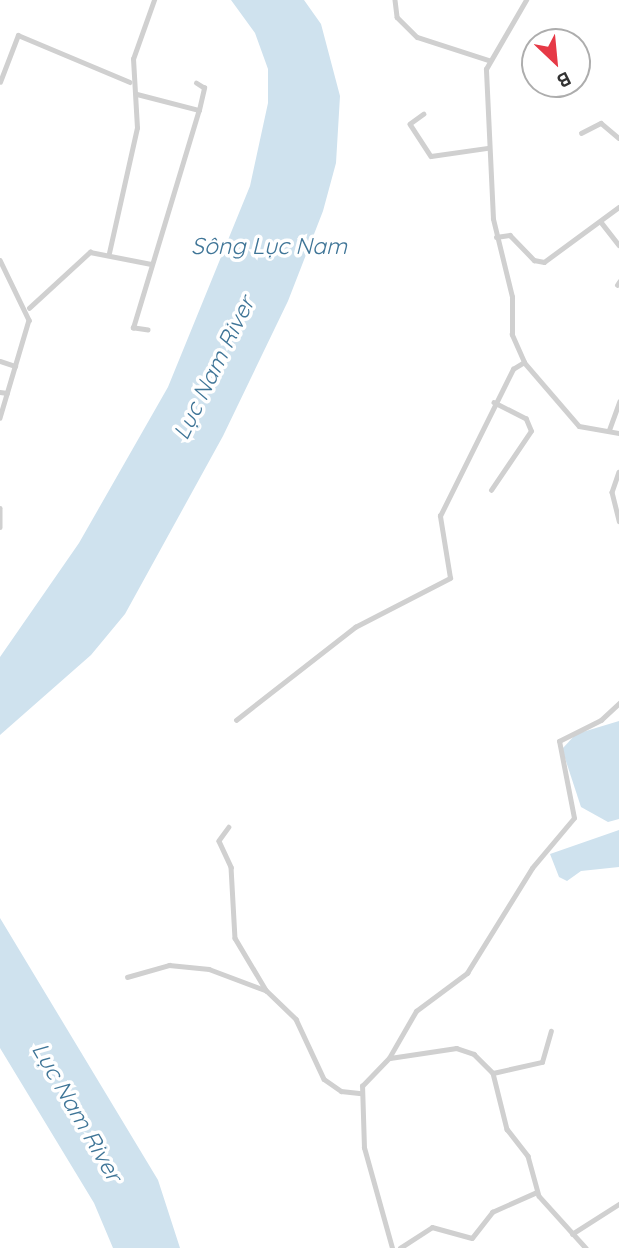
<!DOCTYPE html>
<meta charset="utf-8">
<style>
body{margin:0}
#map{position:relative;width:619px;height:1248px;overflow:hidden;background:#fff;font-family:Quicksand,sans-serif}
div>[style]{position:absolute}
.water>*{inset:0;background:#cfe2ee}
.street>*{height:4.5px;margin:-2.25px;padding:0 2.25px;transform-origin:2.25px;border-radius:2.25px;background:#d0d0d0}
span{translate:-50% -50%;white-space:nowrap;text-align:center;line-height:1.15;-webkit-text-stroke:7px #fff;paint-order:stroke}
.water-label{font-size:23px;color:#3f7597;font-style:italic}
.north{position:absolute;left:521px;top:28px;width:70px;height:70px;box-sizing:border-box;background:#fff;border:2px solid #adadad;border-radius:50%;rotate:154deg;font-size:19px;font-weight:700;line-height:28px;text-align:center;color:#333}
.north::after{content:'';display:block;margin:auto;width:24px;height:32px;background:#e63946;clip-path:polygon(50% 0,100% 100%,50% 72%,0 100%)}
</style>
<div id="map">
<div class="water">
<i style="clip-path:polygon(231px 0,304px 0,321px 24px,340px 96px,336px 163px,323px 211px,288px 301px,223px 436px,125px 614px,91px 655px,0 735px,0 657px,79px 543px,168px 387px,250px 186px,268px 103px,268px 69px,255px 33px)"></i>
<i style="clip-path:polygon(619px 721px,619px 819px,608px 822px,581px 807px,562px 749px,576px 734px)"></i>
<i style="clip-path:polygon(619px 830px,619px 867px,581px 871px,567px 881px,559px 877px,550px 854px)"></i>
<i style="clip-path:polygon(0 918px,158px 1180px,180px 1248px,113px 1248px,94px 1203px,0 1048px)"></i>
</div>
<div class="street">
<i style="left:395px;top:0;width:17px;rotate:83deg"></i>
<i style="left:397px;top:17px;width:28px;rotate:45deg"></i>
<i style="left:417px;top:37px;width:75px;rotate:17.9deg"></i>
<i style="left:0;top:82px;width:50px;rotate:-69deg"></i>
<i style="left:18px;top:35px;width:121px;rotate:22.8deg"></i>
<i style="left:137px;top:94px;width:64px;rotate:14.5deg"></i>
<i style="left:424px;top:114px;width:17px;rotate:144deg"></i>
<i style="left:410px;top:124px;width:38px;rotate:57deg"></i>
<i style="left:431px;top:156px;width:57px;rotate:-8.1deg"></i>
<i style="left:581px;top:133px;width:22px;rotate:-27deg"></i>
<i style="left:601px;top:123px;width:23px;rotate:40deg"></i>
<i style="left:601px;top:222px;width:29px;rotate:52deg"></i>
<i style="left:496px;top:237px;width:14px;rotate:-8deg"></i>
<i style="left:510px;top:235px;width:35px;rotate:46deg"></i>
<i style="left:534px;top:260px;width:10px;rotate:11deg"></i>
<i style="left:544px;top:262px;width:93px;rotate:-36.3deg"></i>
<i style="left:109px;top:253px;width:128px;rotate:-77.4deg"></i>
<i style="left:137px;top:128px;width:69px;rotate:-93.3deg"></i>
<i style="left:133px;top:59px;width:63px;rotate:-70.4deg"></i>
<i style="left:0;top:260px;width:67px;rotate:64.2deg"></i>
<i style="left:29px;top:320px;width:102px;rotate:106.5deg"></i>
<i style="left:617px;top:285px;width:4px;rotate:-56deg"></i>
<i style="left:29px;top:308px;width:83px;rotate:-42.6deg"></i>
<i style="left:90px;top:252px;width:62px;rotate:11.1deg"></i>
<i style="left:148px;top:330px;width:15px;rotate:-172deg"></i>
<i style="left:133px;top:328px;width:228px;rotate:-73.2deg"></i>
<i style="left:199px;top:110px;width:23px;rotate:-77deg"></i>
<i style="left:204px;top:88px;width:9px;rotate:-148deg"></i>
<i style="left:0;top:361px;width:16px;rotate:18deg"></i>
<i style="left:524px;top:362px;width:30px;rotate:-114deg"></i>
<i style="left:512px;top:335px;width:38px;rotate:-90deg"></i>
<i style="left:512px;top:297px;width:80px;rotate:-103.7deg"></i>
<i style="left:493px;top:219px;width:150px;rotate:-92.7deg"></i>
<i style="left:486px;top:69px;width:80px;rotate:-59.9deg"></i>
<i style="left:0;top:392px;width:7px;rotate:8deg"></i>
<i style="left:609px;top:430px;width:30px;rotate:-70deg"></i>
<i style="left:619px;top:472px;width:21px;rotate:109deg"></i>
<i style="left:612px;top:492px;width:30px;rotate:76deg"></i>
<i style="left:491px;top:490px;width:71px;rotate:-55.9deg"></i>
<i style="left:531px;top:431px;width:13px;rotate:-113deg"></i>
<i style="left:526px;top:419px;width:36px;rotate:-153deg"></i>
<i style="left:0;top:508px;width:19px;rotate:90deg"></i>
<i style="left:236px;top:720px;width:151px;rotate:-38deg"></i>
<i style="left:355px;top:627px;width:107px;rotate:-27.3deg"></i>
<i style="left:450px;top:578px;width:63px;rotate:-99.2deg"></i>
<i style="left:440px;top:516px;width:164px;rotate:-63.6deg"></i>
<i style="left:513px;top:369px;width:13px;rotate:-32deg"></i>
<i style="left:524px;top:362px;width:84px;rotate:49.3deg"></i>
<i style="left:579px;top:426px;width:41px;rotate:9.9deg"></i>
<i style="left:229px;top:827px;width:17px;rotate:126deg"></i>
<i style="left:219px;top:841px;width:29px;rotate:65deg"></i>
<i style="left:231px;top:867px;width:71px;rotate:86.8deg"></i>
<i style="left:235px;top:938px;width:61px;rotate:59.2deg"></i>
<i style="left:266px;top:990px;width:42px;rotate:44deg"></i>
<i style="left:296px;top:1019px;width:66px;rotate:65deg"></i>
<i style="left:324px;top:1079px;width:21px;rotate:35deg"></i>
<i style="left:341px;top:1091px;width:20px;rotate:6deg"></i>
<i style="left:127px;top:977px;width:44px;rotate:-15.9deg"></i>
<i style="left:169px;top:965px;width:40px;rotate:5.7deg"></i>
<i style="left:209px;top:969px;width:60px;rotate:20.6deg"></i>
<i style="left:390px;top:1058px;width:67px;rotate:-8.6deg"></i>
<i style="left:456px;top:1048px;width:19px;rotate:18deg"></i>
<i style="left:474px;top:1054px;width:27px;rotate:45deg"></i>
<i style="left:493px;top:1073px;width:50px;rotate:-12.7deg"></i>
<i style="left:542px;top:1062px;width:32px;rotate:-74deg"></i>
<i style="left:493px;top:1073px;width:58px;rotate:76deg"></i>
<i style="left:507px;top:1129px;width:34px;rotate:52deg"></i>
<i style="left:528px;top:1156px;width:41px;rotate:74.6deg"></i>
<i style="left:539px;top:1196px;width:70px;rotate:47.9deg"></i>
<i style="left:572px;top:1234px;width:56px;rotate:-32.6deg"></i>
<i style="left:392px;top:1248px;width:104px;rotate:-105.6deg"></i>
<i style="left:364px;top:1148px;width:62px;rotate:-91.8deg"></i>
<i style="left:362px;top:1086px;width:39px;rotate:-46deg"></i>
<i style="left:389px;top:1058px;width:54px;rotate:-60.1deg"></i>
<i style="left:416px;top:1011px;width:64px;rotate:-36.7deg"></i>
<i style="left:467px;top:973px;width:123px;rotate:-58.2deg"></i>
<i style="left:532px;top:868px;width:65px;rotate:-50deg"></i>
<i style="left:574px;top:818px;width:78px;rotate:-101deg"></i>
<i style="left:559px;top:741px;width:47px;rotate:-26.6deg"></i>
<i style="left:601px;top:720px;width:25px;rotate:-43deg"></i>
<i style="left:400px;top:1248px;width:38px;rotate:-33deg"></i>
<i style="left:432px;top:1227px;width:41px;rotate:15.4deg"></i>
<i style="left:472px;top:1238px;width:33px;rotate:-52deg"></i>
<i style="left:492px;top:1212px;width:49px;rotate:-24deg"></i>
</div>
<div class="water-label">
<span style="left:269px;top:246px">Sông Lục Nam</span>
<span style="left:214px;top:368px;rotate:-64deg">Lục Nam River</span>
<span style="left:77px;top:1112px;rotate:60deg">Lục Nam River</span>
</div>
<div class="north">B</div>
</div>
